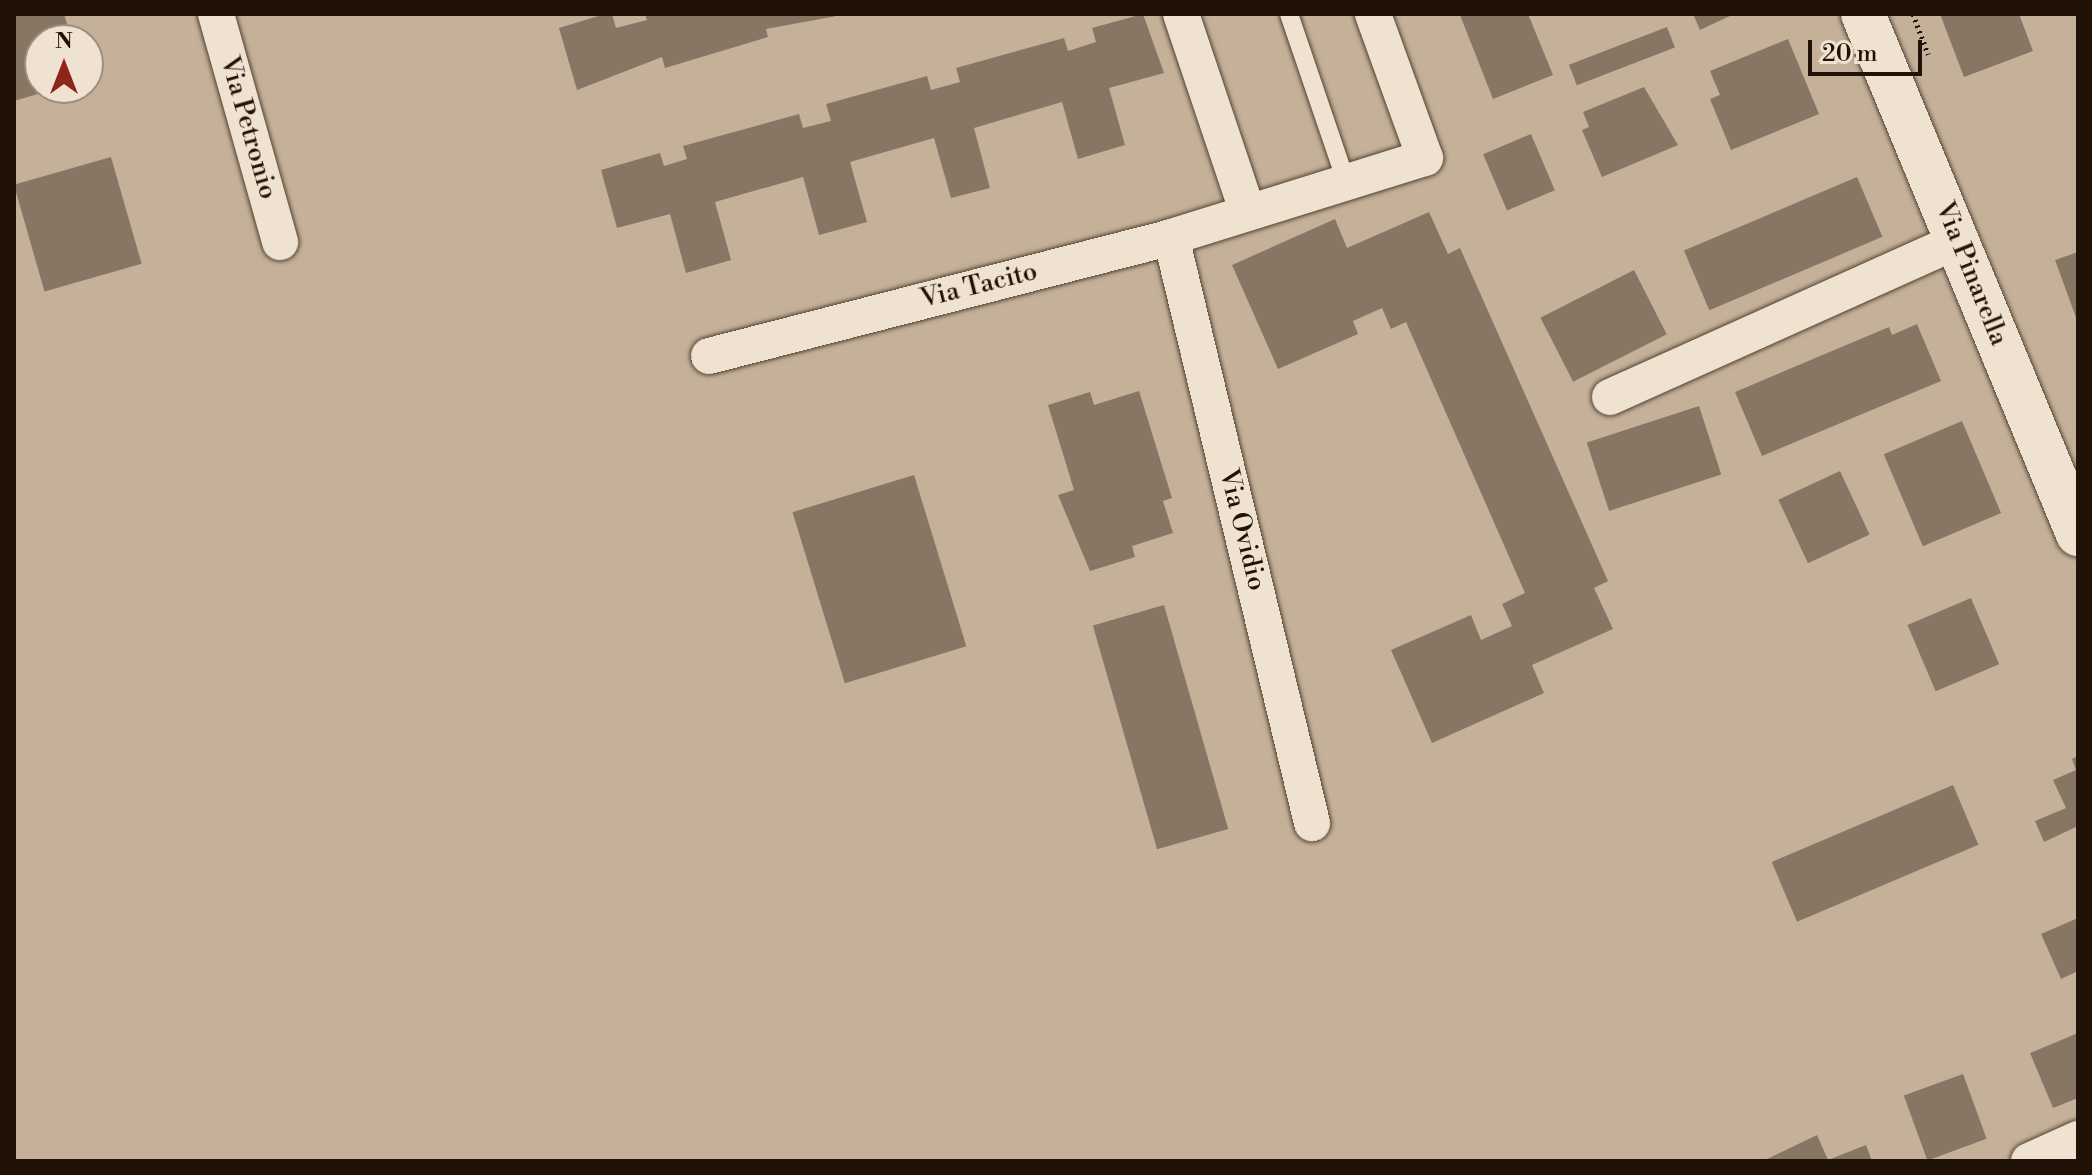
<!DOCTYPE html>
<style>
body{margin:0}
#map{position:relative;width:2092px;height:1175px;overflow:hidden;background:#e6d2b7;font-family:"Libre Bodoni",serif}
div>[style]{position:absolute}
.green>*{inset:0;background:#c5b199}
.building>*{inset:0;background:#877663;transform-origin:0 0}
.path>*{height:5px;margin-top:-2.5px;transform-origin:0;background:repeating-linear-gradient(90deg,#211207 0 2px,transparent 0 6px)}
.roads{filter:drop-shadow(0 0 2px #524233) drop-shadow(0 0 2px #524233)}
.lane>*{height:18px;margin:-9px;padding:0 9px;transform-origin:9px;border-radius:9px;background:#efe2d0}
.street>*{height:36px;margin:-18px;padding:0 18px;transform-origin:18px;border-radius:18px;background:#efe2d0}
.secondary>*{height:44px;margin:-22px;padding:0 22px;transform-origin:22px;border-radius:22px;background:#efe2d0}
span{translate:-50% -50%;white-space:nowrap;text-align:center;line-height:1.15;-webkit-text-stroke:8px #efe2d0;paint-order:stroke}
.street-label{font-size:26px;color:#211207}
.frame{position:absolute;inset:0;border:16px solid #211207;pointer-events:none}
.north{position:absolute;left:24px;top:24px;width:80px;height:80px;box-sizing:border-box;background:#efe2d0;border:2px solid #9d8f80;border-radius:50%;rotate:0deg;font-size:22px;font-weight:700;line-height:32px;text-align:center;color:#211207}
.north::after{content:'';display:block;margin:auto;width:28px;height:36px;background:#8f2418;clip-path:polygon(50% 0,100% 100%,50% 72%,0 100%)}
.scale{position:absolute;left:1808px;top:40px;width:114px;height:36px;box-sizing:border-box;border:4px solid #211207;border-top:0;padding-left:10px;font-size:24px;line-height:28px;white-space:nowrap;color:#211207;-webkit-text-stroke:6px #efe2d0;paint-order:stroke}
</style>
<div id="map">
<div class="green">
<i style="clip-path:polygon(evenodd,14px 14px,2078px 14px,2078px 1161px,14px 1161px,14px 14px,40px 40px,88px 40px,88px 88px,40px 88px,40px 40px)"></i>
</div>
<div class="building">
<i style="clip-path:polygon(14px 14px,64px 14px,72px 40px,40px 40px,40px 88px,55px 89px,14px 101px)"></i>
<i style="clip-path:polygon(605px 14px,612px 14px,616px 28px,647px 20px,645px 14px,842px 15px,766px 29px,768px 37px,665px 68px,662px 57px,577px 90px,559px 28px)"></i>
<i style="clip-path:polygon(1143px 14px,1164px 73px,1109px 88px,1125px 145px,1078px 159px,1062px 102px,974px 128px,990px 188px,951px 198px,934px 138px,850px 162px,867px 222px,819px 235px,803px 177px,715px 202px,731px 260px,686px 273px,670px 214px,617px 228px,601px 170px,660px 153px,664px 166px,687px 159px,683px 146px,799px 114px,803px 128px,831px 121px,826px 104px,927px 76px,931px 90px,960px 82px,956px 68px,1064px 38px,1068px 51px,1096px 42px,1092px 28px)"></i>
<i style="clip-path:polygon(1528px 14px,1553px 75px,1493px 99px,1460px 15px)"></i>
<i style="clip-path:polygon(1693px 14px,1734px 14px,1700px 30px)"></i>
<i style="clip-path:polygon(1940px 14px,2019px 14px,2033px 51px,1964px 77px)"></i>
<i style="left:1667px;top:27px;width:22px;height:105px;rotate:69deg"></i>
<i style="clip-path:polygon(1788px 39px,1819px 114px,1731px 150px,1710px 99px,1720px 95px,1710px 71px)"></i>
<i style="clip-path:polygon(1644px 87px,1678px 145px,1602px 177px,1582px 130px,1589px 127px,1583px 112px)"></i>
<i style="left:1531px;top:134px;width:61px;height:52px;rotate:67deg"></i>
<i style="left:111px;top:157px;width:111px;height:101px;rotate:74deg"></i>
<i style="left:1857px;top:177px;width:65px;height:188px;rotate:67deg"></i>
<i style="clip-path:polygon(1429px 212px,1448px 254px,1460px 248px,1608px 581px,1594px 588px,1613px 629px,1532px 665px,1544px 693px,1432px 743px,1391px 650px,1471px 615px,1481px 640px,1512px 626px,1502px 604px,1525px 593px,1406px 322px,1391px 329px,1382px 308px,1353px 321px,1358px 334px,1278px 369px,1232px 265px,1335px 219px,1347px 248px)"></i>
<i style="clip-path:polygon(2078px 252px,2078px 323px,2055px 260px)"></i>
<i style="left:1634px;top:270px;width:72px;height:105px;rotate:63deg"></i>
<i style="clip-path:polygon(1917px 324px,1941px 381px,1762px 456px,1735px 392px,1889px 327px,1892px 335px)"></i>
<i style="clip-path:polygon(1139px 391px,1172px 498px,1163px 501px,1173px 533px,1132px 546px,1135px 557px,1090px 571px,1058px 495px,1074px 490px,1048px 405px,1090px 392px,1094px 405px)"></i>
<i style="left:1699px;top:406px;width:72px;height:118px;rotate:72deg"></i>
<i style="left:1962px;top:421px;width:100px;height:85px;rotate:67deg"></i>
<i style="left:1840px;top:471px;width:70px;height:68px;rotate:65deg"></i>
<i style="left:914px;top:475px;width:179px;height:127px;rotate:73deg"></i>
<i style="left:1971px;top:598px;width:72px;height:69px;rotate:67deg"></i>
<i style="left:1164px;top:605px;width:233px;height:74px;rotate:74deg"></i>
<i style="clip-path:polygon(2078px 756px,2078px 826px,2044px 842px,2035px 821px,2066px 808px,2053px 780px,2076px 770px,2072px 759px)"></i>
<i style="left:1953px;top:785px;width:65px;height:197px;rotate:67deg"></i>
<i style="clip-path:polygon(2078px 918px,2078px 971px,2061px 979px,2041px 934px)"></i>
<i style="clip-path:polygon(2078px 1033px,2078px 1098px,2053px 1108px,2030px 1053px)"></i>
<i style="left:1963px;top:1074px;width:69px;height:63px;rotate:70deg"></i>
<i style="clip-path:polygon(1817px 1135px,1828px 1160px,1866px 1145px,1872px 1161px,1763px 1161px)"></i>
</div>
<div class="path">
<i style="left:1913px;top:14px;width:43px;rotate:69.4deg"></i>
</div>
<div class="roads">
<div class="lane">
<i style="left:1289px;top:14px;width:180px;rotate:71.2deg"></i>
</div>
<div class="street">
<i style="left:216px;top:14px;width:237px;rotate:74.3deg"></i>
<i style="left:1181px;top:14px;width:207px;rotate:71.4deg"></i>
<i style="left:1171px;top:237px;width:603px;rotate:76.47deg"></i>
<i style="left:709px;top:356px;width:477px;rotate:-14.4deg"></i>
<i style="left:1171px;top:237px;width:266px;rotate:-17.3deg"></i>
<i style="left:1425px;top:158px;width:153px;rotate:-109.9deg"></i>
<i style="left:1610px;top:397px;width:380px;rotate:-24.2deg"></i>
<i style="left:2029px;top:1161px;width:54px;rotate:-24.2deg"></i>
</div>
<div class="secondary">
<i style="left:1863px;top:14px;width:563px;rotate:67.54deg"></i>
</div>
</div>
<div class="street-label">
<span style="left:248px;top:128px;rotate:74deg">Via Petronio</span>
<span style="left:1971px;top:274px;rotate:68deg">Via Pinarella</span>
<span style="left:979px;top:286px;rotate:-14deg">Via Tacito</span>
<span style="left:1242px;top:530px;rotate:76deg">Via Ovidio</span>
</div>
<div class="frame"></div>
<div class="north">N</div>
<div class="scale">20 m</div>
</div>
